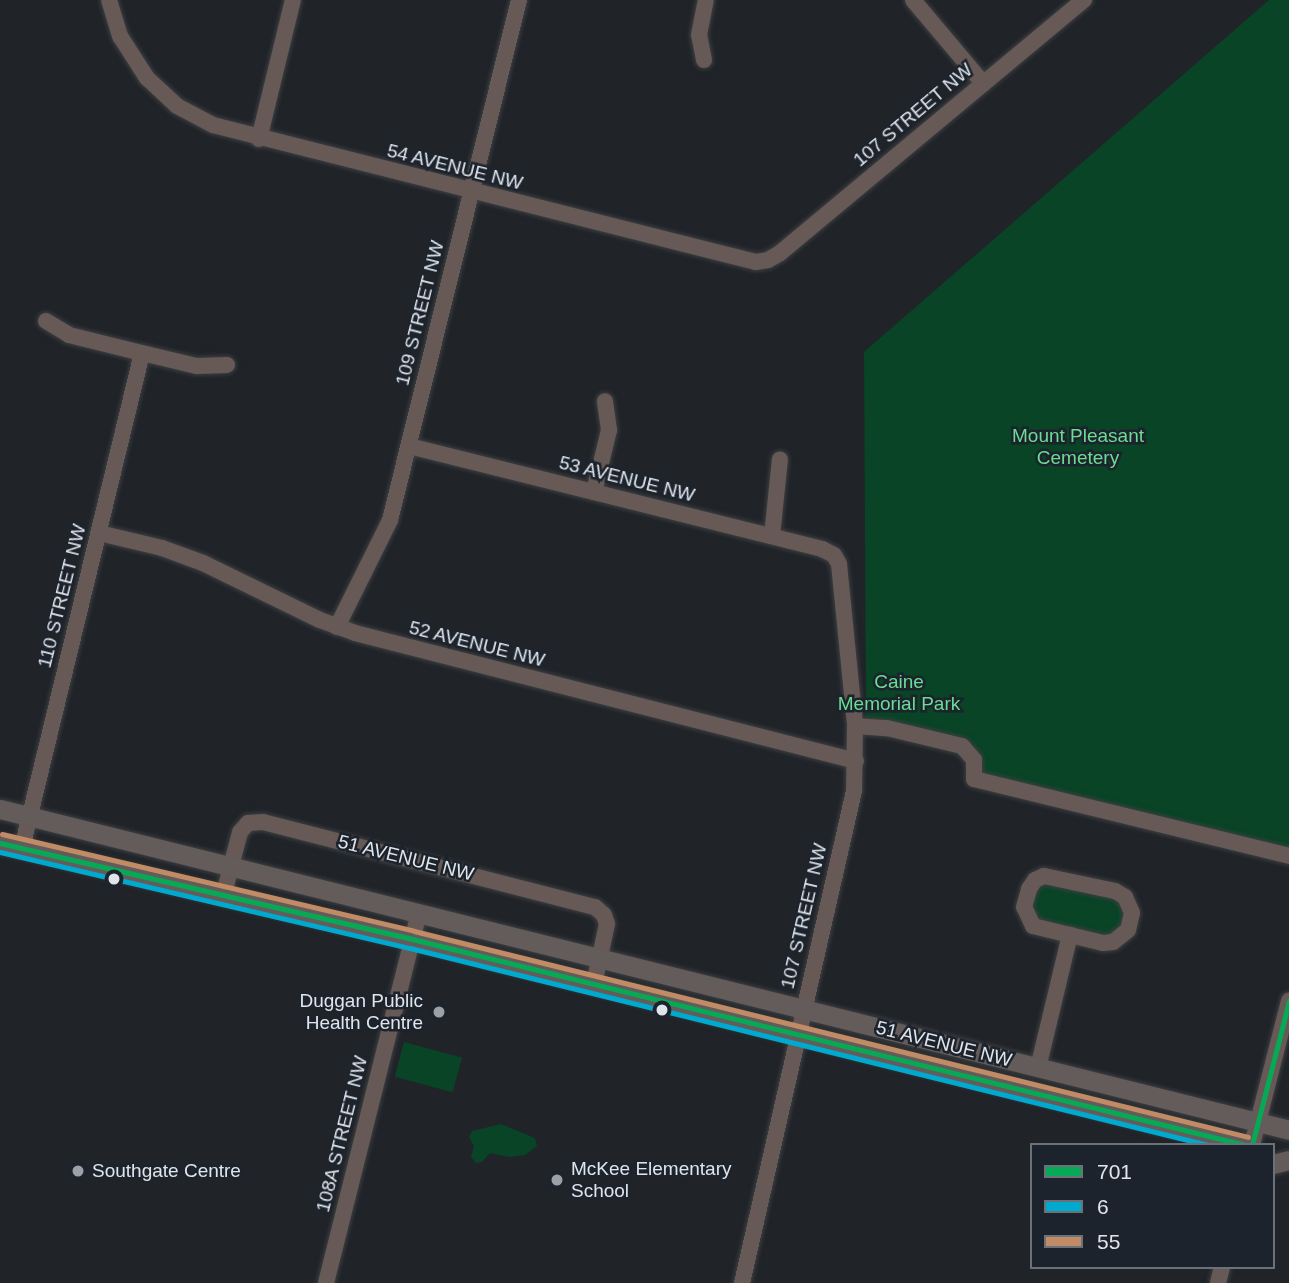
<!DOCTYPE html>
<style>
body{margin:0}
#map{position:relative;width:1289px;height:1283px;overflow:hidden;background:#202428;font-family:Arial,sans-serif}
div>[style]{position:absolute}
.green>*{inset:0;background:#084425;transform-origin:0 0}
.roads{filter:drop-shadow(0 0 2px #3c3f42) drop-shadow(0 0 2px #3c3f42)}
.minor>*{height:16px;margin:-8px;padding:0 8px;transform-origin:8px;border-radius:8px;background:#675956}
.major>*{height:19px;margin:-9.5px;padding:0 9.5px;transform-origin:9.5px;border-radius:9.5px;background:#645b5b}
.bus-1>*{height:5px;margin:-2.5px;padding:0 2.5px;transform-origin:2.5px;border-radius:2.5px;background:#06aa56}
.bus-2>*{height:5px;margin:-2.5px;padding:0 2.5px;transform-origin:2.5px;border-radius:2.5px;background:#00a9ce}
.bus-3>*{height:5px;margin:-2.5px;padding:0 2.5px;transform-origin:2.5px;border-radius:2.5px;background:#c18c65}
.dots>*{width:19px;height:19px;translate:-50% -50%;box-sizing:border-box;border:4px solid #1c232c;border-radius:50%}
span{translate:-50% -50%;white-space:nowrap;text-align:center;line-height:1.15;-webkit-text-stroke:5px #1c232c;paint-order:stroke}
.street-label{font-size:19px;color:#e0e5eb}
.park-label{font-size:19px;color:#6adc93}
.poi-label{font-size:19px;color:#e0e5eb}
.right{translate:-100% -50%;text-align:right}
.left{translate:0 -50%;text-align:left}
.legend{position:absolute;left:1030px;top:1143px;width:245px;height:126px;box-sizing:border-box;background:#1c232c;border:2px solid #6a7178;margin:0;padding:9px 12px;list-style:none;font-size:21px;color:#e0e5eb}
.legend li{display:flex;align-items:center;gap:14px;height:35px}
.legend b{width:35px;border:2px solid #6a7178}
</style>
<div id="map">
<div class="green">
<i style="clip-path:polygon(1269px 0,1289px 0,1289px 849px,983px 774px,978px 760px,866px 721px,864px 352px)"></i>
<i style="clip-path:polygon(1046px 882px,1113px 896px,1125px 908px,1123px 927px,1104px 937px,1036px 920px,1031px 907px,1035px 892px)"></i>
<i style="left:404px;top:1042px;width:60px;height:36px;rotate:15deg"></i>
<i style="clip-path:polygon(501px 1124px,535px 1138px,537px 1146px,525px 1155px,509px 1157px,490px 1153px,482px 1162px,476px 1163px,471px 1157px,474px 1146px,469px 1137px,472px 1131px)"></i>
</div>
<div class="roads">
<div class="minor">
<i style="left:109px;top:0;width:38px;rotate:73deg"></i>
<i style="left:120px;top:36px;width:50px;rotate:57.3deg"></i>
<i style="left:147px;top:78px;width:41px;rotate:43deg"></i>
<i style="left:177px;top:106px;width:41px;rotate:27.8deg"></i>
<i style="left:213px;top:125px;width:560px;rotate:14.16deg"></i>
<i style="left:756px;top:262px;width:12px;rotate:-9deg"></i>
<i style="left:768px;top:260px;width:14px;rotate:-30deg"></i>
<i style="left:780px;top:253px;width:396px;rotate:-39.8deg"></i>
<i style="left:913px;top:0;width:109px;rotate:49.9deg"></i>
<i style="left:704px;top:60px;width:25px;rotate:-101deg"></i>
<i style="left:699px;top:35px;width:36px;rotate:-79deg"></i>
<i style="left:259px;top:139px;width:143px;rotate:-76.3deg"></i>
<i style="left:46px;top:321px;width:27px;rotate:31deg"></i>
<i style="left:69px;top:335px;width:75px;rotate:13.9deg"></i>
<i style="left:142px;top:353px;width:56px;rotate:13.5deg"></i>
<i style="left:196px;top:366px;width:31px;rotate:-2deg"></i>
<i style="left:409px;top:446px;width:426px;rotate:14deg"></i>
<i style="left:822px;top:549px;width:13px;rotate:27deg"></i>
<i style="left:834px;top:555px;width:10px;rotate:61deg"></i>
<i style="left:839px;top:564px;width:160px;rotate:84.3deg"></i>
<i style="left:855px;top:723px;width:68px;rotate:90.8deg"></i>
<i style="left:854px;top:791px;width:505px;rotate:102.82deg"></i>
<i style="left:594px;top:492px;width:64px;rotate:-76.4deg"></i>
<i style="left:609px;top:430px;width:29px;rotate:-98deg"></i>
<i style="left:99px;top:533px;width:65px;rotate:13.4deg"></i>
<i style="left:162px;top:548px;width:44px;rotate:20.1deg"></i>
<i style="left:203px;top:563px;width:130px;rotate:26deg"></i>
<i style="left:320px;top:620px;width:37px;rotate:20deg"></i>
<i style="left:355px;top:633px;width:517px;rotate:14.33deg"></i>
<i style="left:772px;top:536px;width:77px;rotate:-84.1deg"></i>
<i style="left:337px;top:627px;width:119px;rotate:-63.6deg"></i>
<i style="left:390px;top:520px;width:536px;rotate:-76.07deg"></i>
<i style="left:855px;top:726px;width:32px;rotate:4deg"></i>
<i style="left:887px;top:728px;width:77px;rotate:13.5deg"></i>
<i style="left:962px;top:746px;width:18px;rotate:49deg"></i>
<i style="left:974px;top:760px;width:19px;rotate:90deg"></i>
<i style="left:974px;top:779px;width:324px;rotate:13.7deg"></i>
<i style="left:22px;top:848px;width:509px;rotate:-76.37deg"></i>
<i style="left:1044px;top:876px;width:73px;rotate:11.9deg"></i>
<i style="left:1115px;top:891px;width:12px;rotate:31deg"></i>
<i style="left:1125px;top:897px;width:17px;rotate:66deg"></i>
<i style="left:1132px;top:913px;width:17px;rotate:103deg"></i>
<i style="left:1128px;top:930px;width:19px;rotate:141deg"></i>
<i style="left:1113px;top:942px;width:10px;rotate:174deg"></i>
<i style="left:1103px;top:943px;width:72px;rotate:-166.3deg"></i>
<i style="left:1033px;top:926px;width:21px;rotate:-115deg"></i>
<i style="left:1024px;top:907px;width:19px;rotate:-74deg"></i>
<i style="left:1029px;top:889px;width:11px;rotate:-56deg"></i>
<i style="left:1035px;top:880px;width:10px;rotate:-24deg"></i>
<i style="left:223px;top:897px;width:67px;rotate:-75.3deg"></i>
<i style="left:240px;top:832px;width:12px;rotate:-48deg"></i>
<i style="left:248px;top:823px;width:15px;rotate:-4deg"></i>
<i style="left:263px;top:822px;width:343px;rotate:14.4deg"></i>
<i style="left:595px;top:907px;width:12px;rotate:42deg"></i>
<i style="left:604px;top:915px;width:9px;rotate:72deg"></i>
<i style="left:607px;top:924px;width:61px;rotate:102.2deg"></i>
<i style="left:1038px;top:1068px;width:137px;rotate:-76.5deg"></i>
<i style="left:1252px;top:1145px;width:149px;rotate:-75.6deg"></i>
<i style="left:326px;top:1283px;width:382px;rotate:-75.9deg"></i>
<i style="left:1218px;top:1283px;width:16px;rotate:-76deg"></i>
</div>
<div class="major">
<i style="left:0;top:809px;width:1328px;rotate:13.98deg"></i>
<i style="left:0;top:843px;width:423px;rotate:13.1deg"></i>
<i style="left:412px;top:939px;width:859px;rotate:13.87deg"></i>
<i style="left:1273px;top:1164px;width:16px;rotate:-14deg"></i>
</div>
</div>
<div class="bus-1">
<i style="left:0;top:843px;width:423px;rotate:13.1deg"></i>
<i style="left:412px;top:939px;width:858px;rotate:13.89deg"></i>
<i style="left:1252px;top:1145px;width:149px;rotate:-75.6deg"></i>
</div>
<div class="bus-2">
<i style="left:0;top:852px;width:421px;rotate:13.2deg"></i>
<i style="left:410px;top:948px;width:822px;rotate:13.87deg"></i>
</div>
<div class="bus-3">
<i style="left:2px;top:834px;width:423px;rotate:13.2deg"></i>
<i style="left:414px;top:931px;width:859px;rotate:13.87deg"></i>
</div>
<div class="dots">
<i style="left:114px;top:879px;background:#e0e5eb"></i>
<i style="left:662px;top:1010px;background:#e0e5eb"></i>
<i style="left:439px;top:1012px;background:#9da1a7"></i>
<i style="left:78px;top:1171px;background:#9da1a7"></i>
<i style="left:557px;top:1180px;background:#9da1a7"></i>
</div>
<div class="street-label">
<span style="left:913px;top:115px;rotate:-40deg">107 STREET NW</span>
<span style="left:455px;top:167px;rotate:14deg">54 AVENUE NW</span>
<span style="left:420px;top:313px;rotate:-76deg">109 STREET NW</span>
<span style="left:627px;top:479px;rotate:14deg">53 AVENUE NW</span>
<span style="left:62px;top:596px;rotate:-76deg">110 STREET NW</span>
<span style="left:477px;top:644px;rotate:14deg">52 AVENUE NW</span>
<span style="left:406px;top:858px;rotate:14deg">51 AVENUE NW</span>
<span style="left:804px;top:916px;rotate:-77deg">107 STREET NW</span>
<span style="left:944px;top:1044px;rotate:14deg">51 AVENUE NW</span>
<span style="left:342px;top:1134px;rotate:-76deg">108A STREET NW</span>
</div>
<div class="park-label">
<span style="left:1078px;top:447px">Mount Pleasant<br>Cemetery</span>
<span style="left:899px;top:693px">Caine<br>Memorial Park</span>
</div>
<div class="poi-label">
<span class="right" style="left:423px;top:1012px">Duggan Public<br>Health Centre</span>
<span class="left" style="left:571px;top:1180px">McKee Elementary<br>School</span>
<span class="left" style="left:92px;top:1171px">Southgate Centre</span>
</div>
<ul class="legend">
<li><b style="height:9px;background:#06aa56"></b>701</li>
<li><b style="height:9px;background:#00a9ce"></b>6</li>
<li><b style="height:9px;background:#c18c65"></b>55</li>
</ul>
</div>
